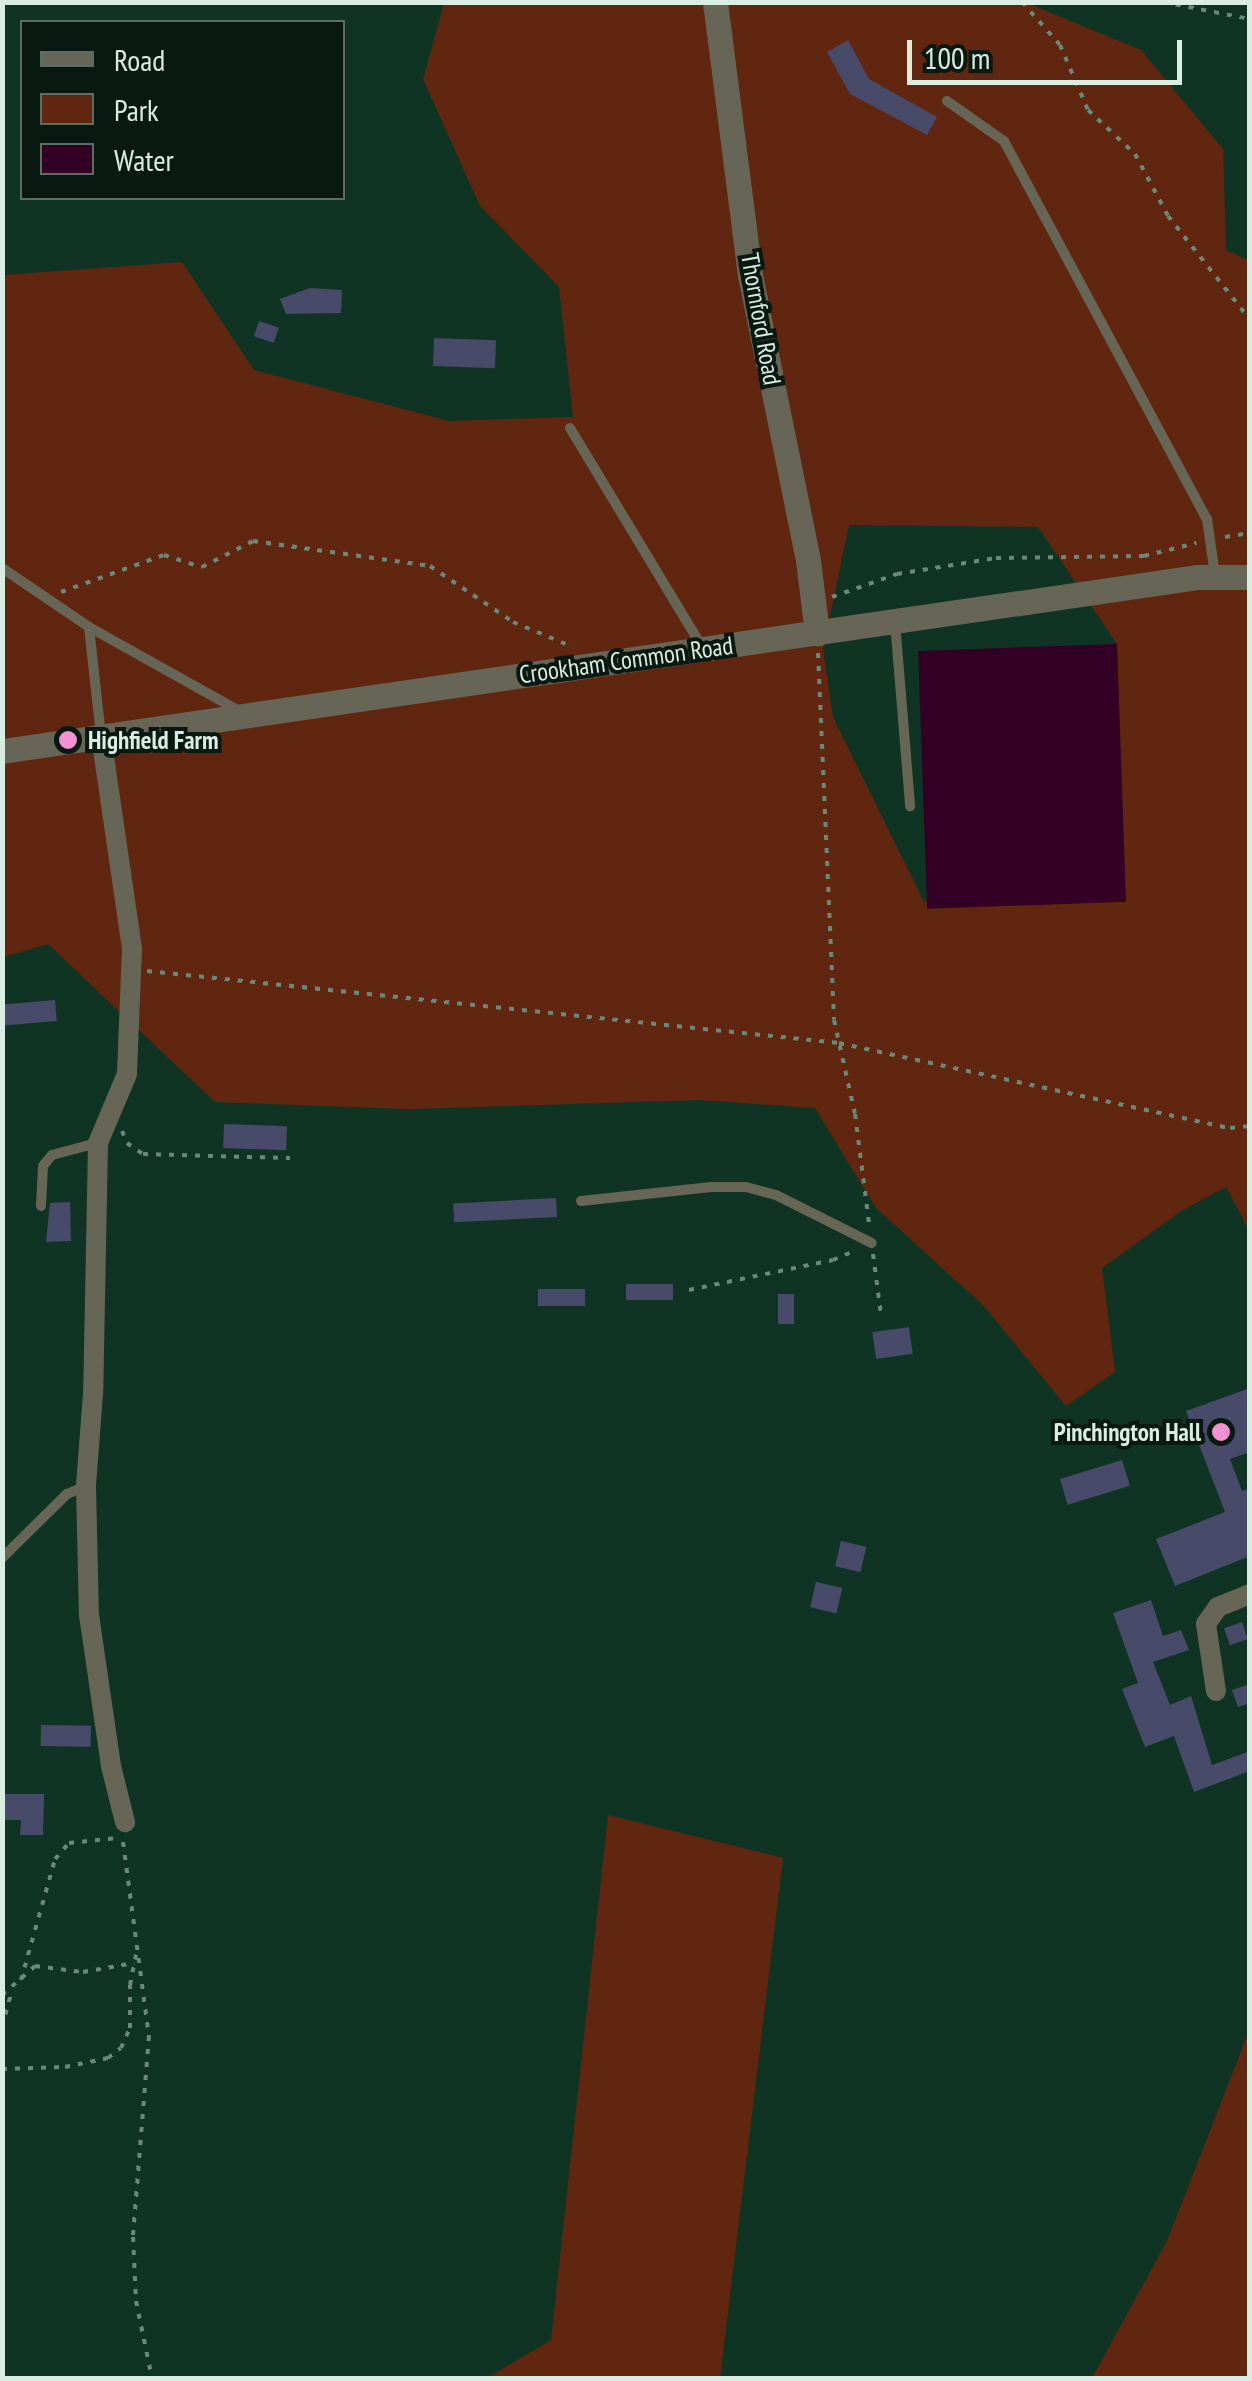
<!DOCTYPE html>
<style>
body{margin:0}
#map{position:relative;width:1252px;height:2381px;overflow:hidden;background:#103424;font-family:"PT Sans Narrow",sans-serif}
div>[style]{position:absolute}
.green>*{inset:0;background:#61260f}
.water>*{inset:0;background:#320025;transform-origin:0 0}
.building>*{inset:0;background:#484a69;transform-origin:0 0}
.path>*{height:4px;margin-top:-2px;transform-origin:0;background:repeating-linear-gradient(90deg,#6b887a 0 5px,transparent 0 13px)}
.service>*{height:10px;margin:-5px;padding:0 5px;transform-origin:5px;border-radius:5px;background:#676555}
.minor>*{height:20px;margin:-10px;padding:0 10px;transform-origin:10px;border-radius:10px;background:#676555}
.tertiary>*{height:25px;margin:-12.5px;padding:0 12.5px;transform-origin:12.5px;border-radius:12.5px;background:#676555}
.dots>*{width:28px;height:28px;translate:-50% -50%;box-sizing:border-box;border:5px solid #091811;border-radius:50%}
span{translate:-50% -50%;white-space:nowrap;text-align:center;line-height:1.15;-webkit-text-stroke:8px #091811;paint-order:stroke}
.street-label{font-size:25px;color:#d9ede2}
.poi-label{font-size:25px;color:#d9ede2;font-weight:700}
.left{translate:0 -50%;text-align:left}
.right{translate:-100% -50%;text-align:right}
.frame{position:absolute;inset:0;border:5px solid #d9ede2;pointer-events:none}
.legend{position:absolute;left:20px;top:20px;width:325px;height:180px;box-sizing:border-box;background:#091811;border:2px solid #5c6d65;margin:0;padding:12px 18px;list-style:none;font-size:30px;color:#d9ede2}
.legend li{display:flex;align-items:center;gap:20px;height:50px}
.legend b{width:50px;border:2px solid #5c6d65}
.scale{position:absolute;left:907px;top:40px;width:275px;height:45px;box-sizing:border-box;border:5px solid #d9ede2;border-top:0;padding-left:12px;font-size:30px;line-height:35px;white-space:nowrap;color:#d9ede2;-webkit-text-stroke:8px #091811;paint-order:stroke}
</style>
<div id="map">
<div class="green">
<i style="clip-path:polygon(evenodd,444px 3px,1027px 3px,1141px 50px,1223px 149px,1226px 250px,1250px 261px,1249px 1230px,1226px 1187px,1181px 1211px,1102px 1268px,1115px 1372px,1066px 1406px,983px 1305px,876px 1208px,815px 1108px,700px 1100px,409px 1109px,215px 1102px,48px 944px,3px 957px,3px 275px,182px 262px,254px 370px,449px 421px,573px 417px,559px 287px,480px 206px,423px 79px,444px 3px,849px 525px,1038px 527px,1117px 644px,1124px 902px,924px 902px,833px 717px,823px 649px,849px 525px)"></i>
<i style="clip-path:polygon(608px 1815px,783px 1858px,720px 2378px,487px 2378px,551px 2340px)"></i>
<i style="clip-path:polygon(1249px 2031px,1249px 2378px,1092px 2378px,1167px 2241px)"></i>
</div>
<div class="water">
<i style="left:1117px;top:644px;width:258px;height:199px;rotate:88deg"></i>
</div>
<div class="building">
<i style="clip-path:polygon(848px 40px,869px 79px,937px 117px,927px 135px,850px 94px,827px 52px)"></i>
<i style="clip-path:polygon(310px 288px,342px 290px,341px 313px,286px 314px,280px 299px)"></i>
<i style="left:259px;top:321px;width:21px;height:16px;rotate:19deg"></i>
<i style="left:434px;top:338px;width:62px;height:28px;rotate:2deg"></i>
<i style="left:55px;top:1000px;width:21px;height:53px;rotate:85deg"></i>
<i style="left:224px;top:1124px;width:63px;height:24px;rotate:2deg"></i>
<i style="left:556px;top:1198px;width:19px;height:103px;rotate:87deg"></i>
<i style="clip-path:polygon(70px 1202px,71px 1241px,46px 1242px,50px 1203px)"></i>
<i style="left:673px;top:1284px;width:16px;height:47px;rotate:90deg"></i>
<i style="left:538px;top:1289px;width:47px;height:17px"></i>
<i style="left:794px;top:1294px;width:30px;height:16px;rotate:90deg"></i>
<i style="left:909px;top:1327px;width:27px;height:37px;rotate:82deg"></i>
<i style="clip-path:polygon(1250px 1388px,1250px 1452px,1230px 1459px,1242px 1491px,1250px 1488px,1250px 1556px,1175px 1586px,1156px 1539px,1225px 1512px,1186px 1411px)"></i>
<i style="left:1122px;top:1460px;width:27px;height:65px;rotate:73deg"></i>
<i style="left:841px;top:1541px;width:26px;height:26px;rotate:13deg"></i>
<i style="left:816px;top:1582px;width:27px;height:26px;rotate:13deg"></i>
<i style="clip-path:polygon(1151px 1600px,1163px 1636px,1181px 1630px,1189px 1650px,1153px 1662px,1170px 1705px,1191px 1696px,1212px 1765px,1250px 1751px,1250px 1771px,1194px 1792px,1174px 1736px,1145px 1747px,1122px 1689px,1138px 1683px,1113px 1613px)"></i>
<i style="left:1242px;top:1622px;width:18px;height:19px;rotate:71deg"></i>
<i style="clip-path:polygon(1250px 1684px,1250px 1703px,1238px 1707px,1232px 1690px)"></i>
<i style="left:41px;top:1725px;width:50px;height:21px;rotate:1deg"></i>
<i style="clip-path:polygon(2px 1794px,44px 1794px,43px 1835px,20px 1835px,21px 1820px,2px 1820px)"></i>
</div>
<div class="path">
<i style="left:1022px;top:2px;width:57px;rotate:48.5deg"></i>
<i style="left:1060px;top:45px;width:71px;rotate:66.7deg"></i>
<i style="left:1088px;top:110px;width:64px;rotate:43.1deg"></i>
<i style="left:1135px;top:154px;width:70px;rotate:62deg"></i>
<i style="left:1168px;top:216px;width:132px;rotate:51.7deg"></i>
<i style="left:1163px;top:2px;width:89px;rotate:11.1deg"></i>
<i style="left:1225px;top:537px;width:25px;rotate:-9deg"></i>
<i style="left:61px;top:592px;width:109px;rotate:-19.8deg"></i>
<i style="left:164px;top:555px;width:40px;rotate:18deg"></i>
<i style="left:202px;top:567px;width:57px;rotate:-27deg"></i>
<i style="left:253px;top:541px;width:179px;rotate:8deg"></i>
<i style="left:430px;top:566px;width:100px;rotate:34deg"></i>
<i style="left:513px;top:622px;width:65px;rotate:22.6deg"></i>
<i style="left:832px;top:597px;width:69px;rotate:-19.5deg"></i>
<i style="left:897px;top:574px;width:100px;rotate:-9.2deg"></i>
<i style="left:996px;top:558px;width:148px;rotate:-0.8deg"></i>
<i style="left:1144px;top:556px;width:54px;rotate:-14deg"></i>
<i style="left:818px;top:653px;width:367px;rotate:87.5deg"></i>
<i style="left:834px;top:1020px;width:96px;rotate:77.4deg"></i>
<i style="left:855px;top:1114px;width:111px;rotate:82.7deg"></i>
<i style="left:147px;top:971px;width:696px;rotate:5.94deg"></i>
<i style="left:839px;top:1043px;width:400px;rotate:12.3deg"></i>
<i style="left:1230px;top:1128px;width:20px;rotate:-6deg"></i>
<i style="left:122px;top:1131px;width:13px;rotate:67deg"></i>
<i style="left:127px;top:1143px;width:19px;rotate:35deg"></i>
<i style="left:143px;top:1154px;width:147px;rotate:1.6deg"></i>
<i style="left:873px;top:1254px;width:62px;rotate:82.5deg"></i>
<i style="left:689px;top:1290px;width:147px;rotate:-11.8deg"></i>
<i style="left:833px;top:1260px;width:23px;rotate:-23deg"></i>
<i style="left:123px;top:1842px;width:196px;rotate:82.4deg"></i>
<i style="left:149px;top:2036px;width:202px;rotate:94.6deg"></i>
<i style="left:133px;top:2237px;width:64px;rotate:87.3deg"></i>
<i style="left:136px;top:2301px;width:79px;rotate:78.3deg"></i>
<i style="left:21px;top:1980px;width:126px;rotate:-74.3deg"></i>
<i style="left:55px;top:1859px;width:21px;rotate:-49deg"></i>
<i style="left:69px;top:1843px;width:49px;rotate:-5.8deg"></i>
<i style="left:2px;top:1995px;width:44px;rotate:-41.3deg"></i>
<i style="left:35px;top:1966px;width:48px;rotate:7.1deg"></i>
<i style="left:83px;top:1972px;width:52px;rotate:-10deg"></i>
<i style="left:2px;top:2027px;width:35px;rotate:-75deg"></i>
<i style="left:2px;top:2069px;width:63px;rotate:-1.8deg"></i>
<i style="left:65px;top:2067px;width:44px;rotate:-11.8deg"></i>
<i style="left:108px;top:2058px;width:16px;rotate:-38deg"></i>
<i style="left:121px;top:2048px;width:22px;rotate:-66deg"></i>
<i style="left:130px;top:2028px;width:43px;rotate:-90deg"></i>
<i style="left:130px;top:1985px;width:31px;rotate:-79deg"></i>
</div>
<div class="service">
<i style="left:947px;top:101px;width:70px;rotate:35.1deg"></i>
<i style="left:1004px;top:141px;width:429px;rotate:61.8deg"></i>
<i style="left:1207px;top:519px;width:57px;rotate:81.9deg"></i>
<i style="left:570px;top:428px;width:256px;rotate:58.9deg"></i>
<i style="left:2px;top:568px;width:105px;rotate:34.1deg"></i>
<i style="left:89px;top:627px;width:174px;rotate:29.2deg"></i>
<i style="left:895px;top:622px;width:185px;rotate:85.3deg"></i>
<i style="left:89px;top:627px;width:109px;rotate:83.7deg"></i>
<i style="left:581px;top:1201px;width:131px;rotate:-6.1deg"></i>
<i style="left:711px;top:1187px;width:35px"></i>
<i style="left:746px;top:1187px;width:31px;rotate:15deg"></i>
<i style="left:776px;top:1195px;width:107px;rotate:26.6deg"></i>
<i style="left:41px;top:1206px;width:40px;rotate:-87.1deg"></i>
<i style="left:43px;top:1166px;width:14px;rotate:-51deg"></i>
<i style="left:52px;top:1155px;width:47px;rotate:-14.9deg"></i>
<i style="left:2px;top:1558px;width:91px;rotate:-44.6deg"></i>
<i style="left:67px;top:1494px;width:21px;rotate:-23deg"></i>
</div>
<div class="minor">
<i style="left:101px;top:736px;width:214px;rotate:81.7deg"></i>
<i style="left:132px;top:948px;width:126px;rotate:92.3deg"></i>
<i style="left:127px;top:1074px;width:75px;rotate:112.8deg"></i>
<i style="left:98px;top:1143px;width:251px;rotate:91.1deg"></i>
<i style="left:93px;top:1394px;width:92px;rotate:94.4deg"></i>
<i style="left:86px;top:1486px;width:129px;rotate:88.7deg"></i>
<i style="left:89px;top:1615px;width:153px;rotate:81.7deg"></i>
<i style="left:111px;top:1766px;width:58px;rotate:76deg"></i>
<i style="left:1216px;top:1691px;width:68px;rotate:-98.5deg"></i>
<i style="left:1206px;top:1624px;width:21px;rotate:-55deg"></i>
<i style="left:1218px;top:1607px;width:35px;rotate:-22deg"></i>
</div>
<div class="tertiary">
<i style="left:715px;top:2px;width:275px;rotate:82.7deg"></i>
<i style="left:750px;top:275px;width:291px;rotate:78.5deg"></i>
<i style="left:808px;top:560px;width:74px;rotate:83deg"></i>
<i style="left:2px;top:751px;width:1209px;rotate:-8.28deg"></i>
<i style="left:1198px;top:577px;width:52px"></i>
</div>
<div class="dots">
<i style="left:68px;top:740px;background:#f491d3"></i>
<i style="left:1221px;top:1432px;background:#f491d3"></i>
</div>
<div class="street-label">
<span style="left:761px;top:319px;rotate:80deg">Thornford Road</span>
<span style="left:626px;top:660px;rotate:-8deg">Crookham Common Road</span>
</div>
<div class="poi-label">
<span class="left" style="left:88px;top:740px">Highfield Farm</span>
<span class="right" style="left:1201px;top:1432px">Pinchington Hall</span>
</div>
<div class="frame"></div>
<ul class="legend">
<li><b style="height:12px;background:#676555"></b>Road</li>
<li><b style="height:28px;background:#61260f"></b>Park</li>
<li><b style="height:28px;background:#320025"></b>Water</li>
</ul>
<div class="scale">100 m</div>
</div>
